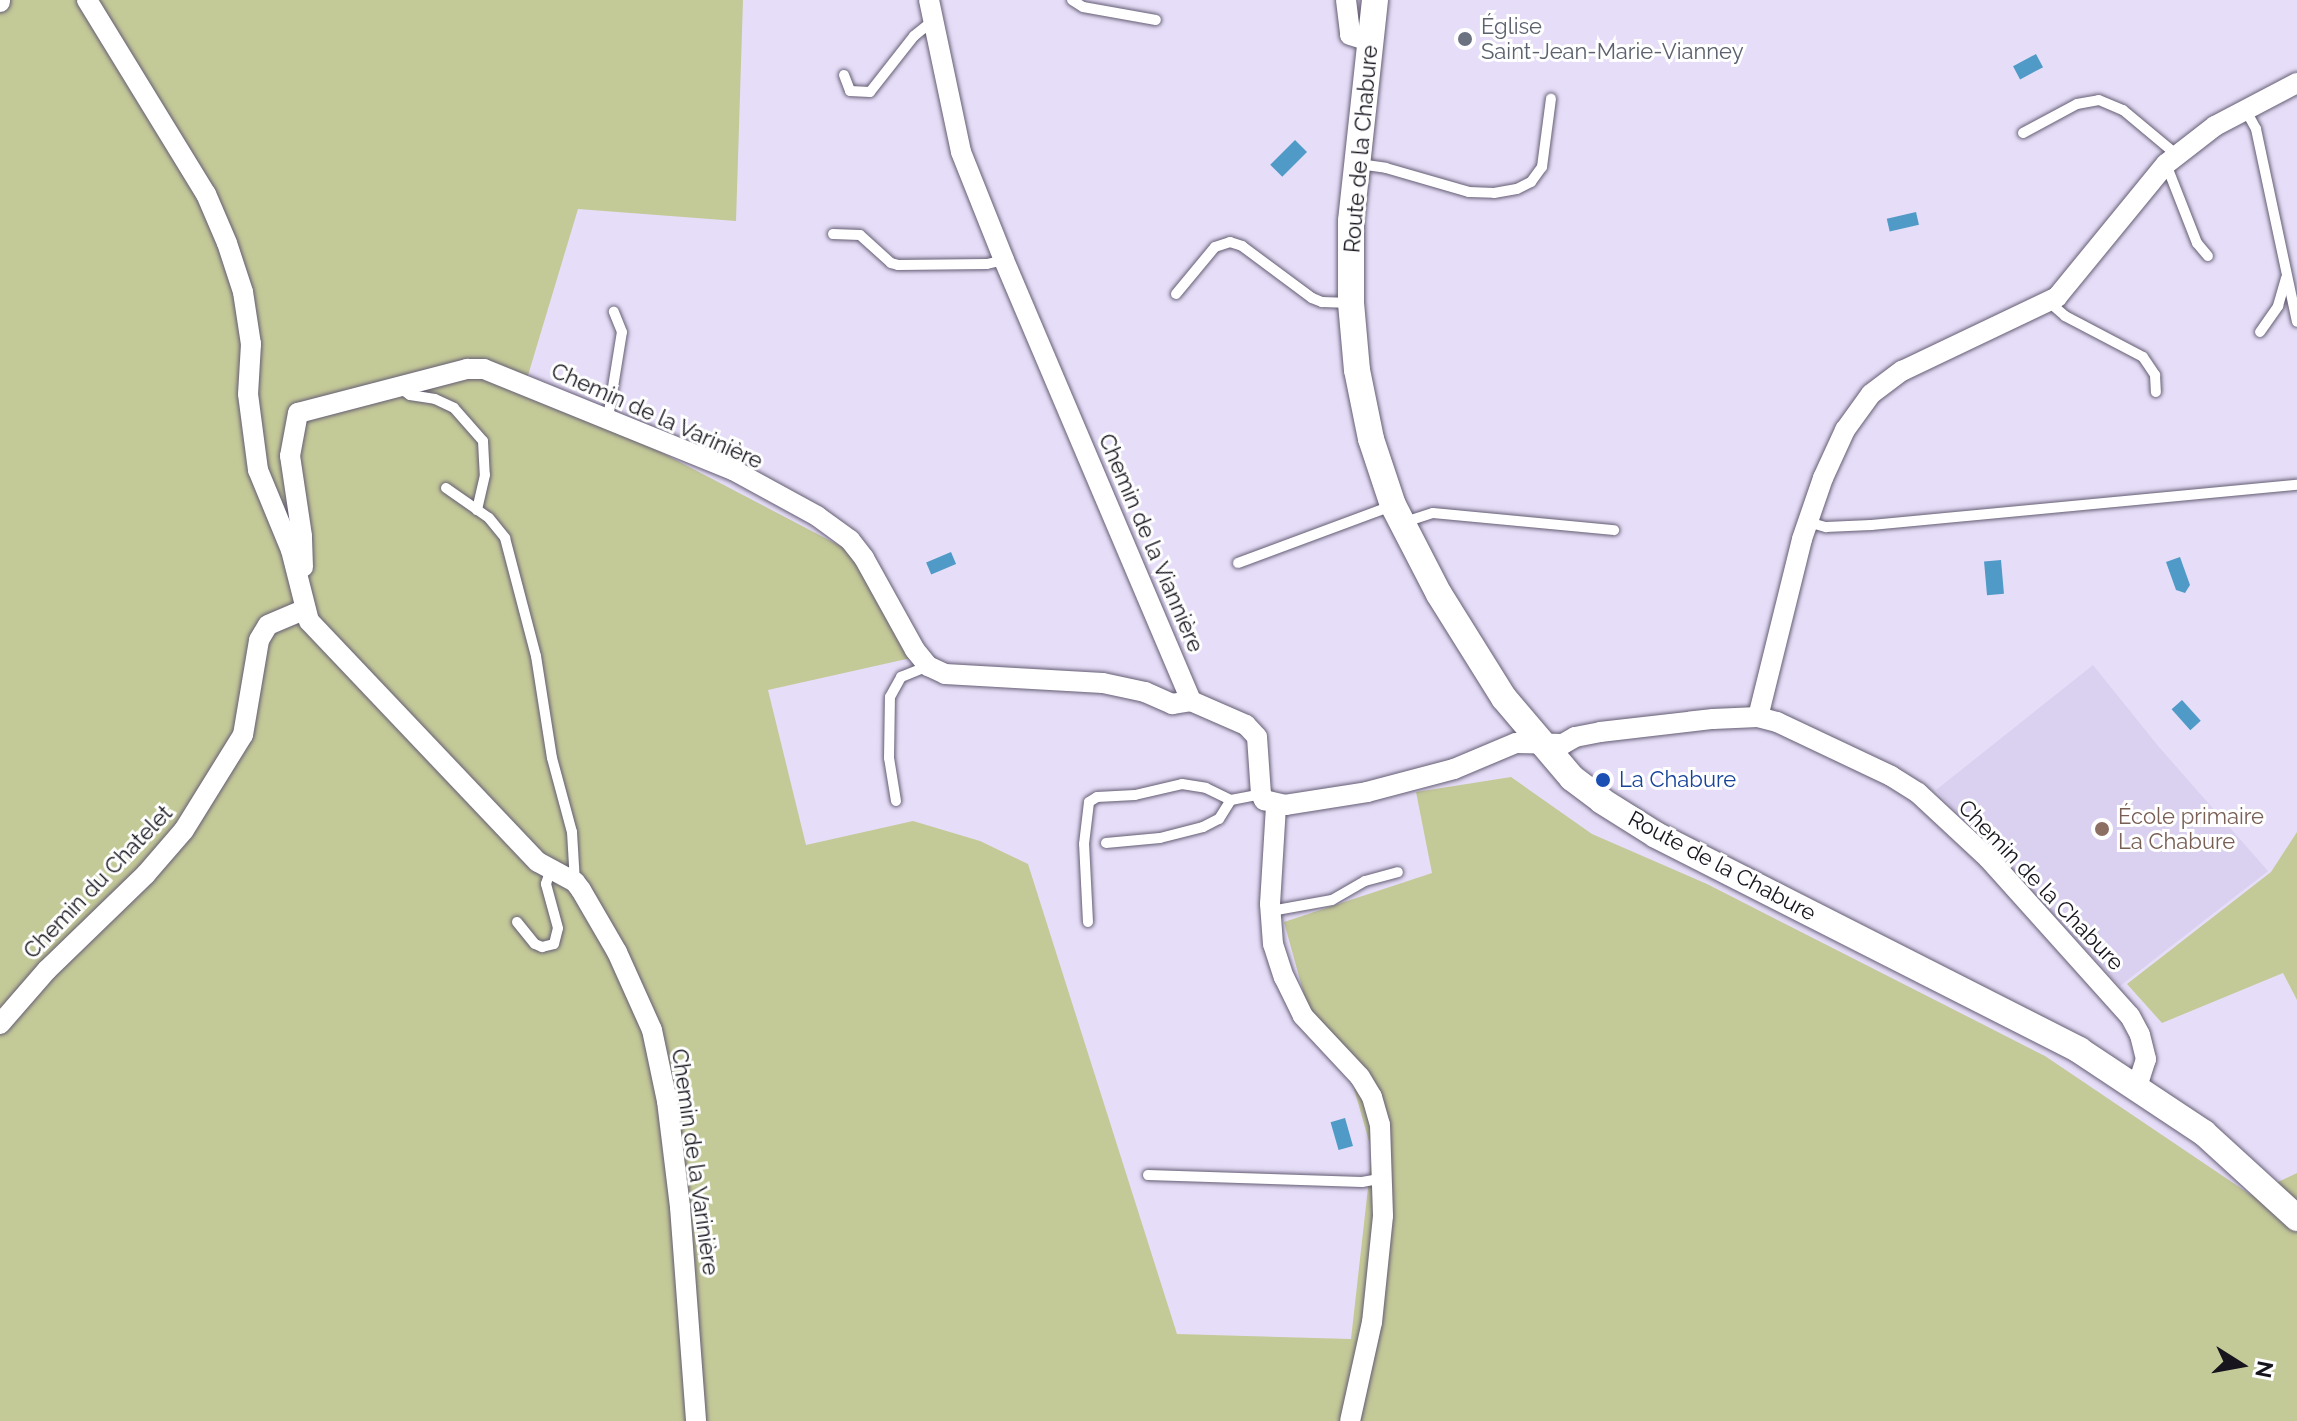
<!DOCTYPE html>
<meta charset="utf-8">
<style>
body{margin:0}
#map{position:relative;width:2297px;height:1421px;overflow:hidden;background:#e6def8;font-family:Raleway,sans-serif}
div>[style]{position:absolute}
.built>*{inset:0;background:#dad1f1}
.green>*{inset:0;background:#c4c998}
.water>*{inset:0;background:#4f9ac6;transform-origin:0 0}
.roads{filter:drop-shadow(0 0 2px #645d73) drop-shadow(0 0 2px #645d73)}
.lane>*{height:10px;margin:-5px;padding:0 5px;transform-origin:5px;border-radius:5px;background:#fff}
.street>*{height:20px;margin:-10px;padding:0 10px;transform-origin:10px;border-radius:10px;background:#fff}
.secondary>*{height:26px;margin:-13px;padding:0 13px;transform-origin:13px;border-radius:13px;background:#fff}
.dots>*{width:22px;height:22px;translate:-50% -50%;box-sizing:border-box;border:4px solid #fff;border-radius:50%}
span{translate:-50% -50%;white-space:nowrap;text-align:center;line-height:1.15;-webkit-text-stroke:6px #fff;paint-order:stroke}
.worship-label{font-size:22px;color:#5b616d}
.left{translate:0 -50%;text-align:left}
.street-label{font-size:22px;color:#17141d}
.transit-label{font-size:22px;color:#164399}
.education-label{font-size:22px;color:#785e54}
.north{position:absolute;left:2201px;top:1325px;width:80px;height:80px;-webkit-text-stroke:6px #fff;paint-order:stroke;rotate:101deg;font-size:22px;font-weight:700;line-height:32px;text-align:center;color:#17141d}
.north::after{content:'';display:block;margin:auto;width:28px;height:36px;background:#17141d;clip-path:polygon(50% 0,100% 100%,50% 72%,0 100%)}
</style>
<div id="map">
<div class="built">
<i style="clip-path:polygon(2093px 665px,2159px 747px,2268px 871px,2120px 986px,1936px 790px)"></i>
</div>
<div class="green">
<i style="clip-path:polygon(0 0,743px 0,736px 221px,578px 209px,523px 392px,630px 436px,848px 550px,911px 658px,768px 690px,806px 845px,913px 821px,980px 841px,1028px 864px,1177px 1334px,1351px 1339px,1372px 1152px,1353px 1085px,1305px 998px,1284px 922px,1432px 873px,1416px 792px,1511px 777px,1592px 834px,1707px 884px,2045px 1056px,2251px 1195px,2297px 1173px,2297px 1421px,0 1421px)"></i>
<i style="clip-path:polygon(2297px 832px,2297px 1000px,2283px 973px,2162px 1023px,2127px 984px,2271px 872px)"></i>
</div>
<div class="water">
<i style="left:2036px;top:54px;width:15px;height:26px;rotate:62deg"></i>
<i style="left:1295px;top:140px;width:17px;height:35px;rotate:45deg"></i>
<i style="left:1916px;top:212px;width:13px;height:30px;rotate:77deg"></i>
<i style="left:951px;top:552px;width:13px;height:27px;rotate:67deg"></i>
<i style="clip-path:polygon(2180px 557px,2190px 585px,2185px 593px,2176px 590px,2166px 562px)"></i>
<i style="left:2001px;top:560px;width:34px;height:17px;rotate:85deg"></i>
<i style="left:2182px;top:700px;width:28px;height:14px;rotate:48deg"></i>
<i style="left:1345px;top:1118px;width:29px;height:15px;rotate:74deg"></i>
</div>
<div class="roads">
<div class="lane">
<i style="left:1072px;top:0;width:13px;rotate:32deg"></i>
<i style="left:1083px;top:7px;width:74px;rotate:10.1deg"></i>
<i style="left:844px;top:75px;width:17px;rotate:69deg"></i>
<i style="left:850px;top:91px;width:20px;rotate:3deg"></i>
<i style="left:870px;top:92px;width:71px;rotate:-51.8deg"></i>
<i style="left:914px;top:36px;width:26px;rotate:-39deg"></i>
<i style="left:2245px;top:109px;width:23px;rotate:61deg"></i>
<i style="left:2256px;top:129px;width:197px;rotate:78deg"></i>
<i style="left:2023px;top:133px;width:61px;rotate:-28.2deg"></i>
<i style="left:2077px;top:104px;width:22px;rotate:-10deg"></i>
<i style="left:2099px;top:100px;width:26px;rotate:23deg"></i>
<i style="left:2123px;top:110px;width:70px;rotate:39.8deg"></i>
<i style="left:1359px;top:164px;width:27px;rotate:8deg"></i>
<i style="left:1386px;top:168px;width:86px;rotate:16.1deg"></i>
<i style="left:1469px;top:192px;width:25px;rotate:2deg"></i>
<i style="left:1494px;top:193px;width:23px;rotate:-10deg"></i>
<i style="left:1517px;top:189px;width:16px;rotate:-27deg"></i>
<i style="left:1531px;top:182px;width:19px;rotate:-54deg"></i>
<i style="left:1542px;top:167px;width:69px;rotate:-82.5deg"></i>
<i style="left:2166px;top:164px;width:85px;rotate:68.6deg"></i>
<i style="left:2197px;top:243px;width:17px;rotate:50deg"></i>
<i style="left:833px;top:234px;width:27px;rotate:2deg"></i>
<i style="left:860px;top:235px;width:42px;rotate:42.1deg"></i>
<i style="left:891px;top:263px;width:7px;rotate:16deg"></i>
<i style="left:898px;top:265px;width:89px;rotate:-0.6deg"></i>
<i style="left:987px;top:264px;width:17px;rotate:-13deg"></i>
<i style="left:1176px;top:294px;width:61px;rotate:-50.3deg"></i>
<i style="left:1215px;top:247px;width:16px;rotate:-18deg"></i>
<i style="left:1230px;top:242px;width:13px;rotate:18deg"></i>
<i style="left:1242px;top:246px;width:87px;rotate:36.6deg"></i>
<i style="left:1312px;top:298px;width:11px;rotate:22deg"></i>
<i style="left:1322px;top:302px;width:29px;rotate:2deg"></i>
<i style="left:2049px;top:302px;width:21px;rotate:41deg"></i>
<i style="left:2065px;top:316px;width:88px;rotate:27.7deg"></i>
<i style="left:2143px;top:357px;width:22px;rotate:56deg"></i>
<i style="left:2155px;top:375px;width:17px;rotate:87deg"></i>
<i style="left:2260px;top:332px;width:32px;rotate:-55deg"></i>
<i style="left:2278px;top:306px;width:29px;rotate:-74deg"></i>
<i style="left:400px;top:388px;width:12px;rotate:35deg"></i>
<i style="left:410px;top:395px;width:25px;rotate:9deg"></i>
<i style="left:435px;top:399px;width:21px;rotate:25deg"></i>
<i style="left:454px;top:408px;width:44px;rotate:48.7deg"></i>
<i style="left:483px;top:441px;width:34px;rotate:87deg"></i>
<i style="left:485px;top:475px;width:36px;rotate:103deg"></i>
<i style="left:608px;top:418px;width:87px;rotate:-80.8deg"></i>
<i style="left:622px;top:332px;width:22px;rotate:-112deg"></i>
<i style="left:446px;top:488px;width:52px;rotate:34.9deg"></i>
<i style="left:489px;top:518px;width:26px;rotate:51deg"></i>
<i style="left:505px;top:538px;width:122px;rotate:75.3deg"></i>
<i style="left:536px;top:656px;width:103px;rotate:81.1deg"></i>
<i style="left:552px;top:758px;width:77px;rotate:74.9deg"></i>
<i style="left:572px;top:832px;width:50px;rotate:86.6deg"></i>
<i style="left:1405px;top:522px;width:29px;rotate:-18deg"></i>
<i style="left:1433px;top:513px;width:182px;rotate:5.4deg"></i>
<i style="left:1808px;top:522px;width:19px;rotate:16deg"></i>
<i style="left:1826px;top:527px;width:45px;rotate:-2.5deg"></i>
<i style="left:1871px;top:525px;width:428px;rotate:-5.4deg"></i>
<i style="left:1238px;top:563px;width:163px;rotate:-20.4deg"></i>
<i style="left:896px;top:801px;width:44px;rotate:-99.2deg"></i>
<i style="left:889px;top:758px;width:61px;rotate:-89.1deg"></i>
<i style="left:890px;top:697px;width:23px;rotate:-61deg"></i>
<i style="left:901px;top:677px;width:29px;rotate:-22deg"></i>
<i style="left:1106px;top:843px;width:54px;rotate:-5.3deg"></i>
<i style="left:1160px;top:838px;width:44px;rotate:-14.3deg"></i>
<i style="left:1203px;top:827px;width:18px;rotate:-27deg"></i>
<i style="left:1219px;top:819px;width:22px;rotate:-58deg"></i>
<i style="left:1271px;top:911px;width:62px;rotate:-10.2deg"></i>
<i style="left:1332px;top:900px;width:38px;rotate:-30deg"></i>
<i style="left:1365px;top:881px;width:34px;rotate:-15deg"></i>
<i style="left:517px;top:922px;width:28px;rotate:51deg"></i>
<i style="left:535px;top:944px;width:8px;rotate:23deg"></i>
<i style="left:542px;top:947px;width:12px;rotate:-14deg"></i>
<i style="left:554px;top:944px;width:16px;rotate:-76deg"></i>
<i style="left:558px;top:928px;width:46px;rotate:-105.3deg"></i>
<i style="left:546px;top:884px;width:14px;rotate:-73deg"></i>
<i style="left:1088px;top:922px;width:78px;rotate:-92.9deg"></i>
<i style="left:1084px;top:844px;width:42px;rotate:-83.2deg"></i>
<i style="left:1089px;top:802px;width:9px;rotate:-32deg"></i>
<i style="left:1097px;top:797px;width:38px;rotate:-3deg"></i>
<i style="left:1135px;top:795px;width:48px;rotate:-13.2deg"></i>
<i style="left:1182px;top:784px;width:24px;rotate:9deg"></i>
<i style="left:1206px;top:788px;width:28px;rotate:26deg"></i>
<i style="left:1231px;top:800px;width:31px;rotate:-11deg"></i>
<i style="left:1148px;top:1175px;width:214px;rotate:1.9deg"></i>
<i style="left:1362px;top:1182px;width:22px;rotate:-10deg"></i>
</div>
<div class="street">
<i style="left:87px;top:0;width:228px;rotate:58.5deg"></i>
<i style="left:206px;top:194px;width:53px;rotate:66.8deg"></i>
<i style="left:227px;top:243px;width:52px;rotate:71.9deg"></i>
<i style="left:243px;top:292px;width:53px;rotate:81.3deg"></i>
<i style="left:251px;top:344px;width:50px;rotate:93.4deg"></i>
<i style="left:248px;top:394px;width:77px;rotate:82.5deg"></i>
<i style="left:258px;top:470px;width:87px;rotate:67.6deg"></i>
<i style="left:291px;top:550px;width:73px;rotate:75.8deg"></i>
<i style="left:309px;top:621px;width:332px;rotate:46.5deg"></i>
<i style="left:538px;top:862px;width:42px;rotate:28.4deg"></i>
<i style="left:575px;top:882px;width:10px;rotate:53deg"></i>
<i style="left:581px;top:890px;width:72px;rotate:59.9deg"></i>
<i style="left:617px;top:952px;width:85px;rotate:65.8deg"></i>
<i style="left:652px;top:1030px;width:73px;rotate:78.1deg"></i>
<i style="left:667px;top:1101px;width:107px;rotate:83deg"></i>
<i style="left:680px;top:1207px;width:215px;rotate:85.7deg"></i>
<i style="left:929px;top:0;width:155px;rotate:78.1deg"></i>
<i style="left:961px;top:152px;width:116px;rotate:68.3deg"></i>
<i style="left:1004px;top:260px;width:479px;rotate:67deg"></i>
<i style="left:1191px;top:701px;width:60px;rotate:23.6deg"></i>
<i style="left:1246px;top:725px;width:16px;rotate:47deg"></i>
<i style="left:1257px;top:737px;width:57px;rotate:86deg"></i>
<i style="left:1261px;top:794px;width:7px;rotate:63deg"></i>
<i style="left:1264px;top:800px;width:22px;rotate:13deg"></i>
<i style="left:1285px;top:805px;width:83px;rotate:-9deg"></i>
<i style="left:1367px;top:792px;width:90px;rotate:-14.8deg"></i>
<i style="left:1454px;top:769px;width:67px;rotate:-22.8deg"></i>
<i style="left:1516px;top:743px;width:47px;rotate:1.2deg"></i>
<i style="left:1563px;top:744px;width:14px;rotate:-30deg"></i>
<i style="left:1575px;top:737px;width:25px;rotate:-11deg"></i>
<i style="left:1600px;top:732px;width:114px;rotate:-6.6deg"></i>
<i style="left:1713px;top:719px;width:45px;rotate:-2.5deg"></i>
<i style="left:1758px;top:717px;width:20px;rotate:15deg"></i>
<i style="left:1777px;top:722px;width:126px;rotate:25.3deg"></i>
<i style="left:1891px;top:776px;width:32px;rotate:32deg"></i>
<i style="left:1918px;top:793px;width:96px;rotate:42.9deg"></i>
<i style="left:1988px;top:858px;width:212px;rotate:48.1deg"></i>
<i style="left:2130px;top:1016px;width:21px;rotate:62deg"></i>
<i style="left:2140px;top:1035px;width:25px;rotate:76deg"></i>
<i style="left:2146px;top:1059px;width:29px;rotate:108deg"></i>
<i style="left:1346px;top:0;width:35px;rotate:83deg"></i>
<i style="left:1350px;top:35px;width:21px;rotate:17deg"></i>
<i style="left:0;top:2px;width:2px;rotate:-90deg"></i>
<i style="left:303px;top:567px;width:31px;rotate:-92deg"></i>
<i style="left:302px;top:536px;width:81px;rotate:-98.5deg"></i>
<i style="left:290px;top:456px;width:44px;rotate:-79.5deg"></i>
<i style="left:298px;top:413px;width:175px;rotate:-14.6deg"></i>
<i style="left:467px;top:369px;width:17px"></i>
<i style="left:484px;top:369px;width:269px;rotate:22.1deg"></i>
<i style="left:733px;top:470px;width:96px;rotate:28.7deg"></i>
<i style="left:817px;top:516px;width:41px;rotate:36deg"></i>
<i style="left:850px;top:540px;width:23px;rotate:52deg"></i>
<i style="left:864px;top:558px;width:105px;rotate:61deg"></i>
<i style="left:915px;top:650px;width:21px;rotate:51deg"></i>
<i style="left:928px;top:666px;width:19px;rotate:25deg"></i>
<i style="left:945px;top:674px;width:158px;rotate:3.3deg"></i>
<i style="left:1103px;top:683px;width:43px;rotate:12.1deg"></i>
<i style="left:1145px;top:692px;width:30px;rotate:24deg"></i>
<i style="left:1172px;top:704px;width:19px;rotate:-9deg"></i>
<i style="left:1758px;top:717px;width:183px;rotate:-76.1deg"></i>
<i style="left:1802px;top:539px;width:65px;rotate:-71deg"></i>
<i style="left:1823px;top:478px;width:53px;rotate:-65.4deg"></i>
<i style="left:1845px;top:430px;width:44px;rotate:-54.2deg"></i>
<i style="left:1871px;top:394px;width:39px;rotate:-37deg"></i>
<i style="left:1902px;top:371px;width:172px;rotate:-25.5deg"></i>
<i style="left:2057px;top:297px;width:172px;rotate:-50.7deg"></i>
<i style="left:2166px;top:164px;width:62px;rotate:-37.8deg"></i>
<i style="left:2215px;top:126px;width:93px;rotate:-27.7deg"></i>
<i style="left:1276px;top:806px;width:98px;rotate:93.5deg"></i>
<i style="left:1270px;top:904px;width:40px;rotate:85.7deg"></i>
<i style="left:1273px;top:944px;width:35px;rotate:72deg"></i>
<i style="left:1284px;top:977px;width:43px;rotate:64deg"></i>
<i style="left:1303px;top:1016px;width:83px;rotate:46.9deg"></i>
<i style="left:1360px;top:1077px;width:23px;rotate:59deg"></i>
<i style="left:1372px;top:1097px;width:29px;rotate:74deg"></i>
<i style="left:1380px;top:1125px;width:91px;rotate:88.1deg"></i>
<i style="left:1383px;top:1216px;width:107px;rotate:95.9deg"></i>
<i style="left:1372px;top:1322px;width:101px;rotate:102.5deg"></i>
<i style="left:0;top:1024px;width:72px;rotate:-49deg"></i>
<i style="left:47px;top:970px;width:138px;rotate:-44.1deg"></i>
<i style="left:146px;top:874px;width:58px;rotate:-49.2deg"></i>
<i style="left:184px;top:830px;width:112px;rotate:-58.2deg"></i>
<i style="left:243px;top:735px;width:96px;rotate:-80.4deg"></i>
<i style="left:259px;top:640px;width:17px;rotate:-59deg"></i>
<i style="left:268px;top:625px;width:39px;rotate:-23deg"></i>
</div>
<div class="secondary">
<i style="left:1375px;top:0;width:222px;rotate:96.2deg"></i>
<i style="left:1351px;top:221px;width:82px;rotate:90deg"></i>
<i style="left:1351px;top:303px;width:67px;rotate:84.9deg"></i>
<i style="left:1357px;top:370px;width:70px;rotate:78.5deg"></i>
<i style="left:1371px;top:439px;width:70px;rotate:71.6deg"></i>
<i style="left:1393px;top:505px;width:100px;rotate:62.7deg"></i>
<i style="left:1439px;top:594px;width:123px;rotate:58deg"></i>
<i style="left:1504px;top:698px;width:105px;rotate:49.6deg"></i>
<i style="left:1572px;top:778px;width:38px;rotate:37deg"></i>
<i style="left:1602px;top:801px;width:64px;rotate:32.2deg"></i>
<i style="left:1656px;top:835px;width:475px;rotate:26.9deg"></i>
<i style="left:2079px;top:1050px;width:150px;rotate:33.6deg"></i>
<i style="left:2204px;top:1133px;width:126px;rotate:42.4deg"></i>
</div>
</div>
<div class="dots">
<i style="left:1465px;top:39px;background:#6b7280"></i>
<i style="left:1603px;top:780px;background:#1a4fb4"></i>
<i style="left:2102px;top:829px;background:#8d6e63"></i>
</div>
<div class="worship-label">
<span class="left" style="left:1481px;top:39px">Église<br>Saint-Jean-Marie-Vianney</span>
</div>
<div class="street-label">
<span style="left:1361px;top:149px;rotate:-85deg">Route de la Chabure</span>
<span style="left:657px;top:416px;rotate:24deg">Chemin de la Varinière</span>
<span style="left:1151px;top:543px;rotate:67deg">Chemin de la Viannière</span>
<span style="left:1722px;top:866px;rotate:28deg">Route de la Chabure</span>
<span style="left:98px;top:882px;rotate:-46deg">Chemin du Chatelet</span>
<span style="left:2041px;top:885px;rotate:46deg">Chemin de la Chabure</span>
<span style="left:695px;top:1162px;rotate:82deg">Chemin de la Varinière</span>
</div>
<div class="transit-label">
<span class="left" style="left:1619px;top:780px">La Chabure</span>
</div>
<div class="education-label">
<span class="left" style="left:2118px;top:829px">École primaire<br>La Chabure</span>
</div>
<div class="north">N</div>
</div>
